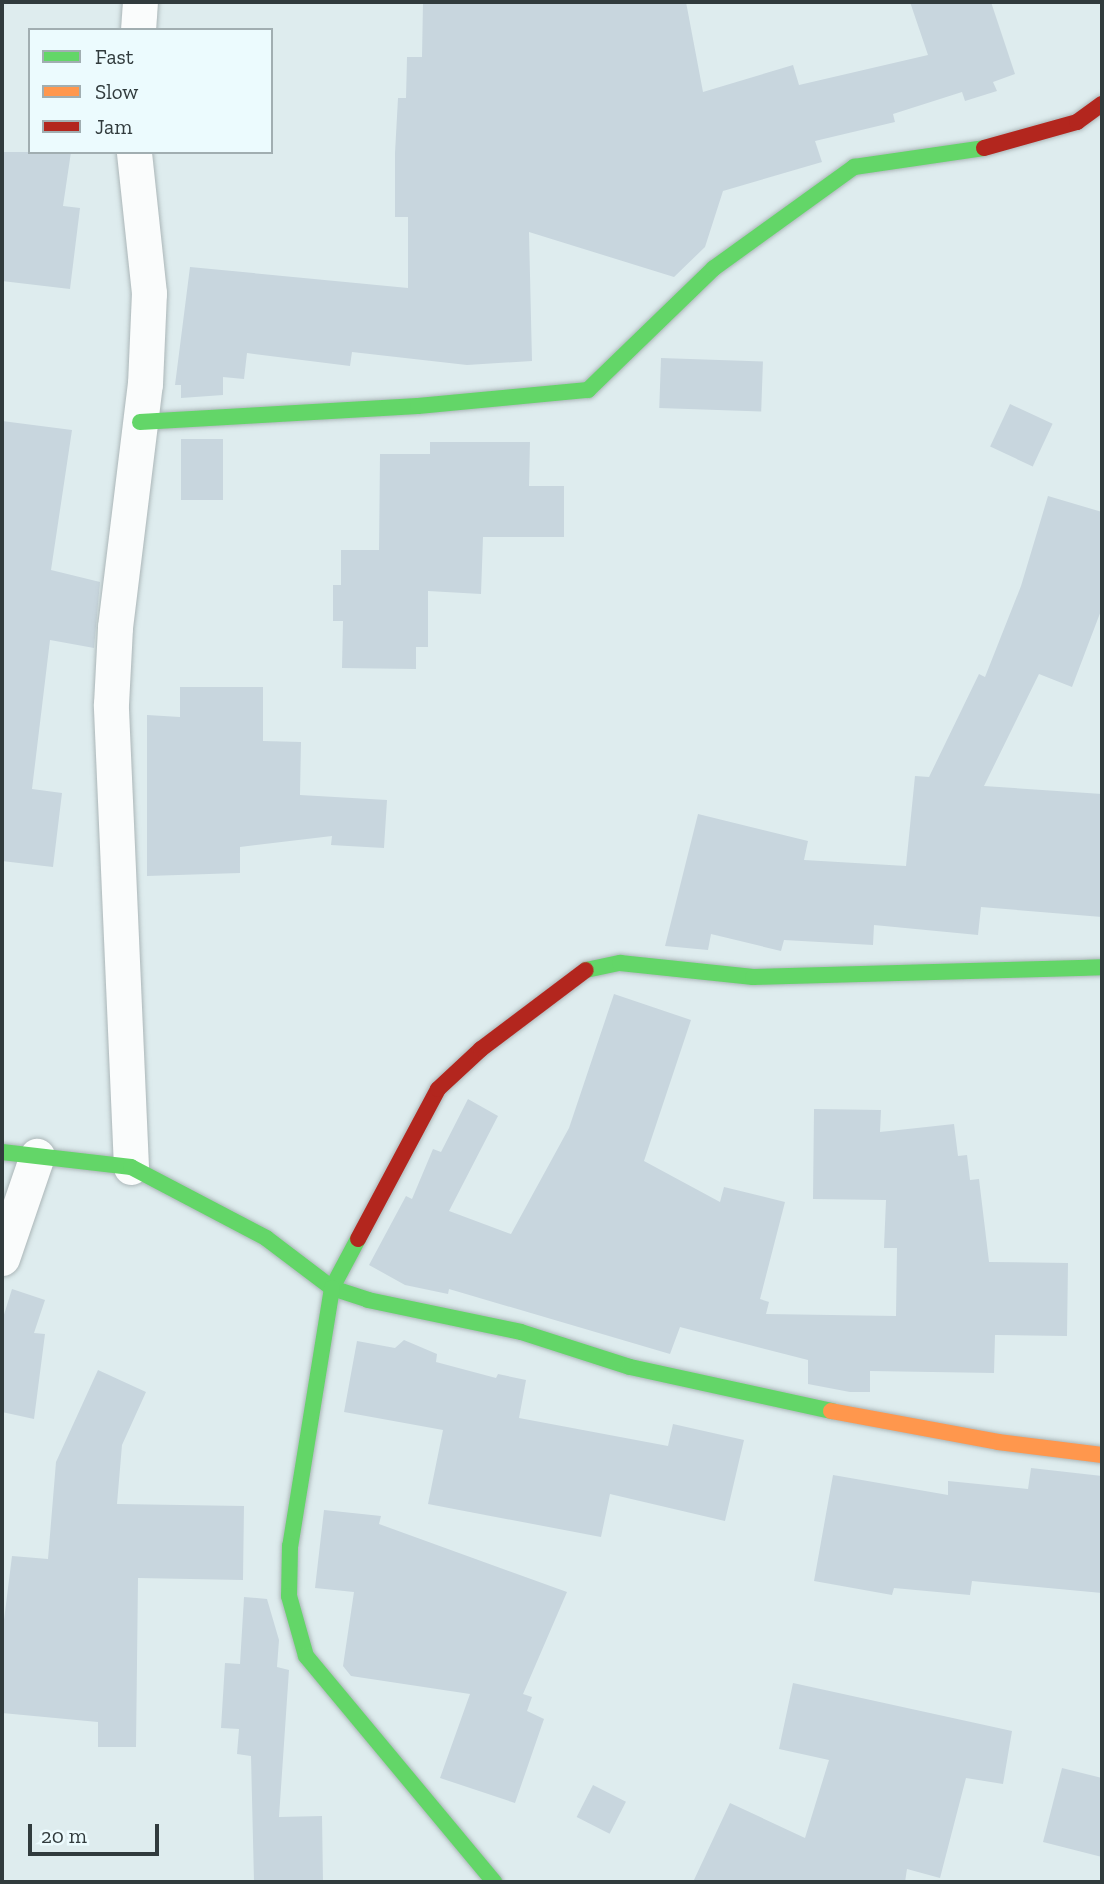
<!DOCTYPE html>
<style>
body{margin:0}
#map{position:relative;width:1104px;height:1884px;overflow:hidden;background:#deecee;font-family:"Zilla Slab",serif}
div>[style]{position:absolute}
.building>*{inset:0;background:#c8d6de;transform-origin:0 0}
.roads{filter:drop-shadow(0 0 2px #abb6b8) drop-shadow(0 0 2px #abb6b8)}
.street>*{height:35px;margin:-17.5px;padding:0 17.5px;transform-origin:17.5px;border-radius:17.5px;background:#fafcfc}
.fast>*{height:16px;margin:-8px;padding:0 8px;transform-origin:8px;border-radius:8px;background:#63d668}
.slow>*{height:16px;margin:-8px;padding:0 8px;transform-origin:8px;border-radius:8px;background:#ff974d}
.jam>*{height:16px;margin:-8px;padding:0 8px;transform-origin:8px;border-radius:8px;background:#b3261e}
span{translate:-50% -50%;white-space:nowrap;text-align:center;line-height:1.15;-webkit-text-stroke:5px #ecfbfe;paint-order:stroke}
.frame{position:absolute;inset:0;border:4px solid #313b3d;pointer-events:none}
.legend{position:absolute;left:28px;top:28px;width:245px;height:126px;box-sizing:border-box;background:#ecfbfe;border:2px solid #a1aeb1;margin:0;padding:9px 12px;list-style:none;font-size:21px;color:#313b3d}
.legend li{display:flex;align-items:center;gap:14px;height:35px}
.legend b{width:35px;border:2px solid #a1aeb1}
.scale{position:absolute;left:28px;top:1824px;width:131px;height:32px;box-sizing:border-box;border:4px solid #313b3d;border-top:0;padding-left:9px;font-size:21px;line-height:24px;white-space:nowrap;color:#313b3d;-webkit-text-stroke:5px #ecfbfe;paint-order:stroke}
</style>
<div id="map">
<div class="building">
<i style="clip-path:polygon(423px 2px,686px 2px,703px 92px,793px 65px,799px 85px,928px 55px,910px 2px,991px 2px,1015px 74px,993px 82px,997px 91px,965px 101px,962px 92px,893px 114px,895px 122px,815px 141px,822px 162px,723px 191px,705px 247px,674px 277px,529px 232px,532px 361px,467px 365px,352px 352px,350px 366px,247px 353px,244px 379px,223px 377px,223px 395px,181px 398px,181px 385px,175px 385px,190px 267px,408px 288px,408px 217px,395px 217px,395px 153px,398px 98px,406px 98px,407px 57px,422px 57px)"></i>
<i style="clip-path:polygon(2px 152px,71px 152px,63px 206px,80px 208px,70px 289px,2px 281px)"></i>
<i style="left:661px;top:358px;width:102px;height:50px;rotate:2deg"></i>
<i style="left:1010px;top:404px;width:47px;height:47px;rotate:25deg"></i>
<i style="clip-path:polygon(2px 421px,72px 430px,51px 570px,100px 582px,94px 648px,50px 640px,32px 789px,62px 793px,53px 867px,2px 861px)"></i>
<i style="left:223px;top:439px;width:61px;height:42px;rotate:90deg"></i>
<i style="clip-path:polygon(430px 442px,530px 442px,529px 486px,564px 486px,564px 537px,483px 537px,481px 594px,428px 591px,428px 647px,416px 647px,416px 669px,342px 668px,343px 621px,333px 621px,333px 585px,341px 585px,341px 550px,379px 550px,380px 454px,430px 454px)"></i>
<i style="clip-path:polygon(1048px 496px,1102px 512px,1102px 608px,1072px 687px,1039px 674px,984px 786px,1102px 794px,1102px 917px,981px 907px,978px 935px,874px 925px,873px 945px,784px 940px,781px 951px,711px 934px,708px 950px,665px 946px,698px 814px,808px 841px,804px 860px,906px 866px,915px 776px,929px 777px,979px 674px,985px 677px,1021px 586px)"></i>
<i style="clip-path:polygon(180px 687px,263px 687px,263px 741px,301px 742px,300px 795px,387px 800px,384px 848px,331px 845px,332px 836px,240px 847px,240px 873px,147px 876px,147px 715px,180px 717px)"></i>
<i style="clip-path:polygon(614px 994px,691px 1020px,644px 1161px,720px 1202px,724px 1187px,785px 1202px,760px 1299px,769px 1302px,766px 1314px,896px 1316px,897px 1248px,884px 1248px,886px 1200px,813px 1199px,814px 1109px,881px 1110px,880px 1132px,954px 1124px,958px 1156px,967px 1155px,970px 1180px,979px 1179px,989px 1262px,1068px 1263px,1067px 1336px,995px 1335px,994px 1373px,870px 1371px,870px 1392px,850px 1392px,808px 1384px,808px 1360px,680px 1327px,670px 1354px,449px 1289px,448px 1294px,405px 1285px,369px 1265px,406px 1196px,412px 1199px,433px 1149px,441px 1152px,468px 1099px,498px 1116px,449px 1211px,511px 1234px,569px 1128px)"></i>
<i style="clip-path:polygon(12px 1289px,45px 1300px,34px 1333px,45px 1334px,34px 1419px,2px 1412px,2px 1321px)"></i>
<i style="clip-path:polygon(404px 1340px,437px 1354px,436px 1362px,496px 1378px,498px 1374px,526px 1380px,519px 1418px,668px 1446px,673px 1424px,744px 1440px,725px 1521px,610px 1494px,601px 1537px,428px 1504px,443px 1430px,344px 1412px,357px 1341px,395px 1348px)"></i>
<i style="clip-path:polygon(98px 1370px,146px 1392px,122px 1445px,117px 1504px,244px 1506px,243px 1580px,138px 1578px,136px 1747px,98px 1747px,98px 1722px,2px 1713px,2px 1636px,12px 1556px,48px 1559px,56px 1462px)"></i>
<i style="clip-path:polygon(1031px 1468px,1102px 1476px,1102px 1593px,972px 1581px,970px 1595px,894px 1588px,892px 1595px,814px 1581px,833px 1475px,948px 1495px,948px 1481px,1028px 1489px)"></i>
<i style="clip-path:polygon(324px 1510px,381px 1516px,379px 1524px,567px 1592px,523px 1694px,532px 1697px,527px 1711px,544px 1719px,515px 1803px,440px 1778px,470px 1694px,351px 1676px,343px 1666px,354px 1592px,315px 1588px)"></i>
<i style="clip-path:polygon(244px 1597px,267px 1599px,279px 1640px,277px 1667px,289px 1670px,279px 1817px,322px 1816px,323px 1882px,254px 1882px,251px 1756px,237px 1754px,239px 1729px,221px 1728px,225px 1663px,240px 1664px)"></i>
<i style="clip-path:polygon(793px 1683px,1012px 1731px,1003px 1784px,966px 1778px,940px 1878px,907px 1869px,905px 1882px,693px 1882px,730px 1803px,805px 1838px,829px 1760px,779px 1749px)"></i>
<i style="clip-path:polygon(1062px 1768px,1102px 1778px,1102px 1857px,1043px 1842px)"></i>
<i style="left:593px;top:1785px;width:37px;height:36px;rotate:27deg"></i>
</div>
<div class="roads">
<div class="street">
<i style="left:138px;top:30px;width:28px;rotate:-86deg"></i>
<i style="left:131px;top:1167px;width:463px;rotate:-92.5deg"></i>
<i style="left:111px;top:704px;width:77px;rotate:-87deg"></i>
<i style="left:115px;top:627px;width:245px;rotate:-83deg"></i>
<i style="left:145px;top:384px;width:91px;rotate:-87.5deg"></i>
<i style="left:149px;top:293px;width:142px;rotate:-96.1deg"></i>
<i style="left:2px;top:1258px;width:108px;rotate:-71.1deg"></i>
</div>
<div class="fast">
<i style="left:140px;top:422px;width:278px;rotate:-3.3deg"></i>
<i style="left:418px;top:406px;width:171px;rotate:-5.4deg"></i>
<i style="left:588px;top:390px;width:175px;rotate:-44.1deg"></i>
<i style="left:714px;top:268px;width:173px;rotate:-35.8deg"></i>
<i style="left:854px;top:167px;width:131px;rotate:-8.3deg"></i>
<i style="left:586px;top:970px;width:35px;rotate:-12deg"></i>
<i style="left:620px;top:963px;width:134px;rotate:6deg"></i>
<i style="left:753px;top:977px;width:349px;rotate:-1.6deg"></i>
<i style="left:2px;top:1152px;width:130px;rotate:6.6deg"></i>
<i style="left:131px;top:1167px;width:153px;rotate:27.7deg"></i>
<i style="left:266px;top:1238px;width:83px;rotate:37.1deg"></i>
<i style="left:332px;top:1288px;width:38px;rotate:18deg"></i>
<i style="left:368px;top:1300px;width:156px;rotate:11.8deg"></i>
<i style="left:521px;top:1332px;width:114px;rotate:17.8deg"></i>
<i style="left:630px;top:1367px;width:206px;rotate:12.3deg"></i>
<i style="left:358px;top:1239px;width:55px;rotate:118deg"></i>
<i style="left:332px;top:1288px;width:261px;rotate:99.2deg"></i>
<i style="left:290px;top:1546px;width:50px;rotate:91.1deg"></i>
<i style="left:289px;top:1596px;width:62px;rotate:74.2deg"></i>
<i style="left:306px;top:1656px;width:294px;rotate:50.2deg"></i>
</div>
<div class="slow">
<i style="left:831px;top:1411px;width:170px;rotate:10.5deg"></i>
<i style="left:998px;top:1442px;width:105px;rotate:7.1deg"></i>
</div>
<div class="jam">
<i style="left:984px;top:148px;width:97px;rotate:-15.6deg"></i>
<i style="left:1077px;top:122px;width:31px;rotate:-36deg"></i>
<i style="left:358px;top:1239px;width:170px;rotate:-61.9deg"></i>
<i style="left:438px;top:1089px;width:59px;rotate:-42.9deg"></i>
<i style="left:481px;top:1049px;width:131px;rotate:-37deg"></i>
</div>
</div>
<div class="frame"></div>
<ul class="legend">
<li><b style="height:9px;background:#63d668"></b>Fast</li>
<li><b style="height:9px;background:#ff974d"></b>Slow</li>
<li><b style="height:9px;background:#b3261e"></b>Jam</li>
</ul>
<div class="scale">20 m</div>
</div>
